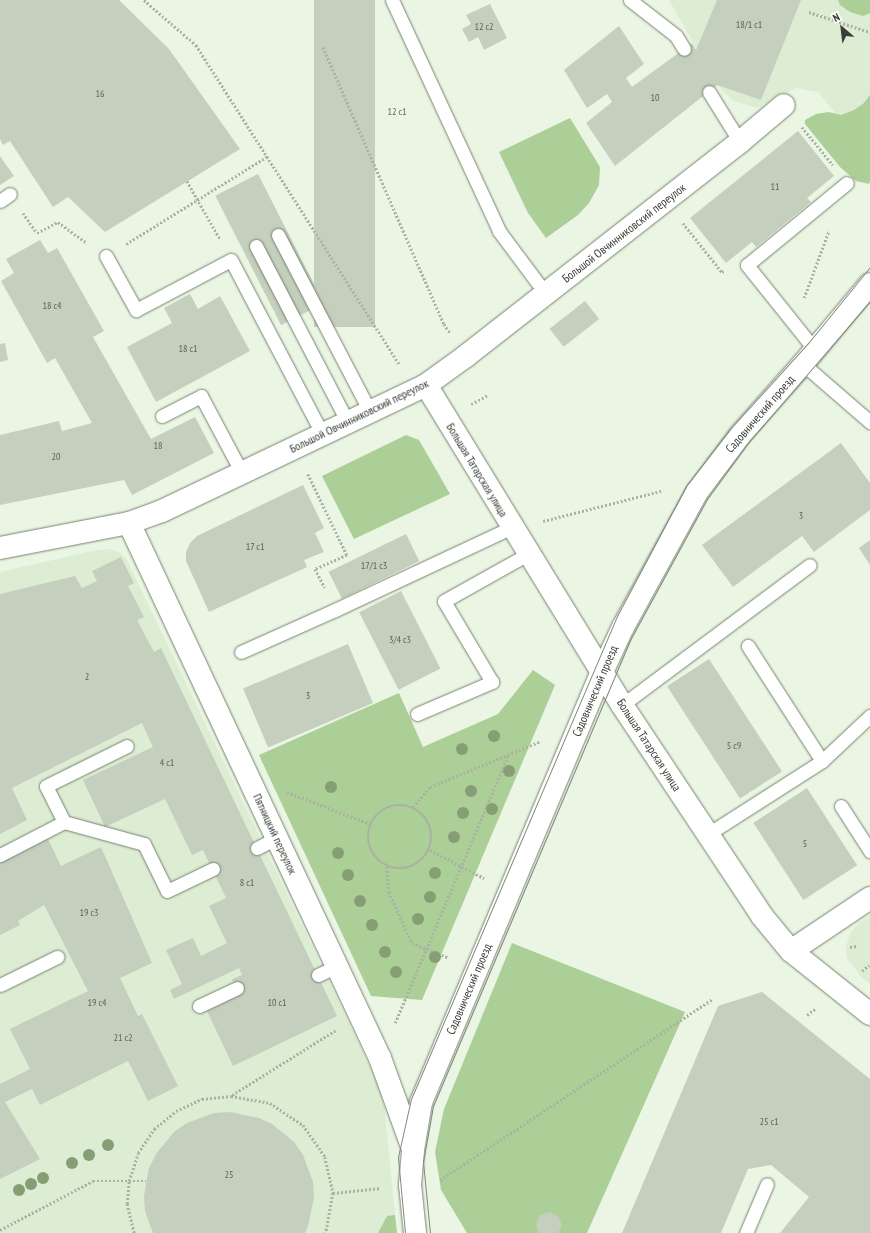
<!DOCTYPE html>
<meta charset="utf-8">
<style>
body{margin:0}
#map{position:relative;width:870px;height:1233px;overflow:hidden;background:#eaf6e3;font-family:"PT Sans Narrow",sans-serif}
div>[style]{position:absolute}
.built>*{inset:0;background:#ddedd3}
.green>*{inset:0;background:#acce97}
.building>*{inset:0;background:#c4cfbd;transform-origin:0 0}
.path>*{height:2.5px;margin-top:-1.25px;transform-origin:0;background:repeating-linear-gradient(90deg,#a9b2a3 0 2px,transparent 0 4px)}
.path>.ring{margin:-1.25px;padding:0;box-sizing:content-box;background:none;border:2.5px solid #a9b2a3;border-radius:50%}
.roads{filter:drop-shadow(0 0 1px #778271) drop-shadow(0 0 1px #778271)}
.lane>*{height:13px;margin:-6.5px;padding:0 6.5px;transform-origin:6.5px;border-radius:6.5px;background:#fff}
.street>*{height:22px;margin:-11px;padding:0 11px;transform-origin:11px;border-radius:11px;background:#fff}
.tram>*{height:1px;margin:-0.5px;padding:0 0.5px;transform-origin:0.5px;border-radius:0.5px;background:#80887b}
.trees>*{width:12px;height:12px;margin:-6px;border-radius:50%;background:#869e74}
span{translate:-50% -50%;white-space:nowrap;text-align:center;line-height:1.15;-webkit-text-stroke:3.5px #fff;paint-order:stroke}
.number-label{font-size:10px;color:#5c6258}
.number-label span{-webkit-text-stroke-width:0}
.street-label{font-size:12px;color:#393e36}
.north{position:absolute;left:822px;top:8px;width:40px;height:40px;-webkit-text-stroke:3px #fff;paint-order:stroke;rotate:332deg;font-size:11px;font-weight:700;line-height:16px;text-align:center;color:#393e36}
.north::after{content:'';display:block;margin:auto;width:14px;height:18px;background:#393e36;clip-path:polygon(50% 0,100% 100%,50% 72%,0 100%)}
</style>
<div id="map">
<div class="built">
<i style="clip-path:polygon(669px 0,870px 0,870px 156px,818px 92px,796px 88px,758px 108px,733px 101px,717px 85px)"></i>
<i style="clip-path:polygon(110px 549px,121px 553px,127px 560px,383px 1094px,397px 1233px,0 1233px,0 572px,97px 550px)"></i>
<i style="clip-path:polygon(870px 916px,870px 984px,861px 977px,852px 965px,847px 958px,846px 947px,850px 933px,859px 923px)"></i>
</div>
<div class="green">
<i style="clip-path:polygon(838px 0,870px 0,870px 13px,863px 16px,850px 12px,840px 5px)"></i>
<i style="clip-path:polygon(870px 95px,870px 181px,869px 184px,856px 181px,840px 167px,805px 124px,805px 120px,816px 114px,829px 112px,841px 115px,854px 110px,864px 103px)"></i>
<i style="clip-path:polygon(570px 118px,600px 167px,599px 185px,589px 203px,578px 215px,546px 238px,528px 213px,499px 152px)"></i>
<i style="clip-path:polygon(406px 435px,419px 440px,450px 494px,354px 539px,322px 476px)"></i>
<i style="clip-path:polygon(533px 670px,555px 685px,422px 1000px,371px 996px,259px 755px,399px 693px,423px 747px,498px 714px)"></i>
<i style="clip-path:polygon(512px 943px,685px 1012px,587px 1233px,467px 1233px,441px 1190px,435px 1152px,444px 1109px)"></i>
<i style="clip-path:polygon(395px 1215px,397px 1233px,378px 1233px,387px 1216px)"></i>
</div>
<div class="building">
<i style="clip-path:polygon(0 0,119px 0,169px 49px,240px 149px,105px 232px,68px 197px,53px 207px,10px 141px,3px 145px,0 139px)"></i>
<i style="left:314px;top:0;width:61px;height:327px"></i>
<i style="clip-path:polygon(717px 0,801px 0,761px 100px,717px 85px,615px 166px,586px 123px,612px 102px,607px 94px,587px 108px,564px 70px,619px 26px,644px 64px,626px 78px,632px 87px,692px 43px,696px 50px)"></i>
<i style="clip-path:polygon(490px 4px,507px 38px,484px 50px,478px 37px,469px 42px,462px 29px,471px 24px,466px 15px)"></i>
<i style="clip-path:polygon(798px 131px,834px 176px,807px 198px,811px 202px,756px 247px,752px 242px,726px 263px,690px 218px)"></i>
<i style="clip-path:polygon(0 156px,14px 176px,0 185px)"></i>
<i style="left:258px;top:174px;width:145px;height:48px;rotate:63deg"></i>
<i style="clip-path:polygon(40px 240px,48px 253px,57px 248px,104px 331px,93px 337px,151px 439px,195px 417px,214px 453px,132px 495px,124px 480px,0 505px,0 435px,59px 421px,62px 431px,92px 423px,55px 358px,47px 363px,1px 281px,14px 273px,6px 259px)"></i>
<i style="clip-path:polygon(190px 294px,198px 309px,220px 296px,250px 351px,156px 402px,127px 347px,172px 323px,164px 308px)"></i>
<i style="left:585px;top:301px;width:23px;height:45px;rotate:52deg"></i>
<i style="clip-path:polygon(5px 343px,8px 360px,0 362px,0 344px)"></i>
<i style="clip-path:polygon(841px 443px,870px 483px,870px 510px,814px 552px,802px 536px,733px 587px,702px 545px)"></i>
<i style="clip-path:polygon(303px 485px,324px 528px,315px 533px,324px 552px,304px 560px,307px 567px,209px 612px,186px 561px,186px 552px,190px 543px,197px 536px)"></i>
<i style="left:406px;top:534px;width:30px;height:86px;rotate:64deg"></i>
<i style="clip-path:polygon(870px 540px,870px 565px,859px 548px)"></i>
<i style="clip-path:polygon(121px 557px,134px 583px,128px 586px,144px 617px,137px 620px,154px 652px,161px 648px,337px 1016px,233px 1066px,207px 1011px,240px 995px,232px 979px,242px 975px,239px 968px,174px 999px,170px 990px,182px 984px,166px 950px,193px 938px,201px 956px,227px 943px,209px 906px,226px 898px,203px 850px,192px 855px,165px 799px,105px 827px,83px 780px,153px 747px,142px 723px,12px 788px,27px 820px,0 834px,0 594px,75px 576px,82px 588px,97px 581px,92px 571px)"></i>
<i style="left:401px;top:591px;width:87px;height:47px;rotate:63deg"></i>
<i style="left:348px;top:644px;width:64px;height:114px;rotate:67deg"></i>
<i style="left:709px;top:659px;width:134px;height:50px;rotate:57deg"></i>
<i style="left:807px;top:788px;width:92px;height:64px;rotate:57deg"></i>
<i style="clip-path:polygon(48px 839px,61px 866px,101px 847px,152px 963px,120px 978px,138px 1016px,142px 1014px,178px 1086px,148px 1101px,128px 1061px,40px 1105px,32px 1089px,5px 1102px,40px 1159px,0 1179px,0 1084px,30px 1069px,10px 1029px,88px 991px,44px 905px,18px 921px,20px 925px,0 935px,0 863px)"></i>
<i style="clip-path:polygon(762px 992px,870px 1079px,870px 1233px,780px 1233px,809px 1197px,771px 1165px,748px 1169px,721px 1233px,622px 1233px,718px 1006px)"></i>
<i style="clip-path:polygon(230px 1112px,259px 1118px,272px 1124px,294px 1142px,303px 1155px,313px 1182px,314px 1198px,308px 1226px,305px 1233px,153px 1233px,145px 1211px,144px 1196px,149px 1168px,156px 1154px,174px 1132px,187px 1123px,214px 1113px)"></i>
<i style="clip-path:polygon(550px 1212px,559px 1217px,562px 1226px,558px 1233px,538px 1233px,536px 1223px,540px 1215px)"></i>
</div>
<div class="path">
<i style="left:144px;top:0;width:69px;rotate:40.9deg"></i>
<i style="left:196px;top:45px;width:379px;rotate:57.5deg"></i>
<i style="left:809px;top:12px;width:64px;rotate:18.2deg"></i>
<i style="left:323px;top:47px;width:302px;rotate:66.4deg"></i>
<i style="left:444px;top:324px;width:11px;rotate:56deg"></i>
<i style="left:802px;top:127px;width:49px;rotate:50.8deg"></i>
<i style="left:187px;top:181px;width:67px;rotate:60.4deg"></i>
<i style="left:23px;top:213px;width:24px;rotate:55deg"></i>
<i style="left:37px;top:233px;width:24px;rotate:-28deg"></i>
<i style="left:58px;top:222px;width:36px;rotate:36deg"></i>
<i style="left:683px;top:223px;width:63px;rotate:51.5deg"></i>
<i style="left:722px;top:272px;width:2px;rotate:-27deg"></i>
<i style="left:126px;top:244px;width:167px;rotate:-31.8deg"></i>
<i style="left:804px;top:298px;width:72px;rotate:-69.8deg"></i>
<i style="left:471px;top:404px;width:19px;rotate:-28deg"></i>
<i style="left:308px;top:474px;width:90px;rotate:64.3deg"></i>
<i style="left:347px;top:555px;width:35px;rotate:156deg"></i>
<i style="left:315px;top:569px;width:21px;rotate:62deg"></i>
<i style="left:543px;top:521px;width:122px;rotate:-14.3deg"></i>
<i style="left:287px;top:792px;width:89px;rotate:21.1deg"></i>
<i class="ring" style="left:368px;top:805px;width:61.5px;height:61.5px"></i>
<i style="left:413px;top:807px;width:26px;rotate:-50deg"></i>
<i style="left:430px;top:787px;width:120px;rotate:-22.5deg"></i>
<i style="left:430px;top:850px;width:61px;rotate:27.4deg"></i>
<i style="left:387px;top:867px;width:25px;rotate:85deg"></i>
<i style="left:389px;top:892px;width:56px;rotate:65.7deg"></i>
<i style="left:412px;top:943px;width:40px;rotate:22deg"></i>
<i style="left:850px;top:947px;width:7px;rotate:-8deg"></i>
<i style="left:862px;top:971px;width:9px;rotate:-41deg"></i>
<i style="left:807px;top:1015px;width:11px;rotate:-38deg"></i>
<i style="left:395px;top:1023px;width:291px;rotate:-67.1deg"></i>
<i style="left:232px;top:1095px;width:123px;rotate:-32deg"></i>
<i style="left:440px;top:1180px;width:327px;rotate:-33.6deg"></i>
<i style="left:333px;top:1193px;width:48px;rotate:-5.9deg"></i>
<i style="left:0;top:1230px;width:105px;rotate:-27.8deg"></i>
<i style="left:93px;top:1181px;width:53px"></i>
<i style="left:134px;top:1233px;width:30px;rotate:-104deg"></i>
<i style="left:127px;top:1204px;width:23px;rotate:-85deg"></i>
<i style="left:129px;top:1181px;width:29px;rotate:-72deg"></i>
<i style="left:138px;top:1153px;width:29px;rotate:-56deg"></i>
<i style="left:154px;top:1129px;width:28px;rotate:-39deg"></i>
<i style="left:176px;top:1111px;width:29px;rotate:-25deg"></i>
<i style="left:202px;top:1099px;width:29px;rotate:-6deg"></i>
<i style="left:231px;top:1096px;width:40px;rotate:10deg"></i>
<i style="left:270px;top:1103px;width:40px;rotate:34deg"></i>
<i style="left:303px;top:1125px;width:39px;rotate:55deg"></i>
<i style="left:325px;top:1157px;width:37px;rotate:77deg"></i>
<i style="left:333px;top:1193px;width:41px;rotate:99.9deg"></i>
</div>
<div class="roads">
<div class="lane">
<i style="left:392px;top:0;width:255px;rotate:65.1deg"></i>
<i style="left:499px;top:231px;width:79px;rotate:53.3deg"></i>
<i style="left:630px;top:0;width:58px;rotate:38deg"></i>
<i style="left:676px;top:36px;width:15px;rotate:58deg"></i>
<i style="left:709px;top:92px;width:59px;rotate:58.2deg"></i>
<i style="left:0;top:201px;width:12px;rotate:-35deg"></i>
<i style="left:278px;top:235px;width:199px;rotate:62.5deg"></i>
<i style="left:256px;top:246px;width:199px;rotate:62.5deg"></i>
<i style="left:106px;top:256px;width:62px;rotate:60.9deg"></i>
<i style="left:136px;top:310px;width:107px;rotate:-27.8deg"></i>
<i style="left:231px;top:260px;width:198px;rotate:62.3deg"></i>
<i style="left:815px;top:350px;width:109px;rotate:-128.7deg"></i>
<i style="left:747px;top:265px;width:129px;rotate:-39.4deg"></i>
<i style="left:803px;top:364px;width:89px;rotate:40.9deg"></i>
<i style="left:162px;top:416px;width:44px;rotate:-27.1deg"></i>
<i style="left:201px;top:396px;width:87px;rotate:62deg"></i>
<i style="left:241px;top:652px;width:103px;rotate:-24.1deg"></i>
<i style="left:335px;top:610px;width:195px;rotate:-25.1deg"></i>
<i style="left:622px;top:705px;width:234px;rotate:-36.7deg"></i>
<i style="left:417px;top:714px;width:82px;rotate:-23.1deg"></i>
<i style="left:492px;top:682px;width:94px;rotate:-120.7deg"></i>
<i style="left:444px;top:601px;width:96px;rotate:-29.2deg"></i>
<i style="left:822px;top:761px;width:66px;rotate:-43.2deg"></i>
<i style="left:841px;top:806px;width:54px;rotate:57.2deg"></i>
<i style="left:64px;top:822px;width:40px;rotate:-116.6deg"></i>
<i style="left:46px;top:786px;width:90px;rotate:-26.3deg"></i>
<i style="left:708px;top:834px;width:135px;rotate:-32.6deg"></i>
<i style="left:822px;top:761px;width:137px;rotate:-122.8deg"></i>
<i style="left:257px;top:848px;width:22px;rotate:-27deg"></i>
<i style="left:0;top:855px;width:72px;rotate:-27.3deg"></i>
<i style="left:64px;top:822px;width:83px;rotate:15.4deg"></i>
<i style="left:144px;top:844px;width:52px;rotate:63.9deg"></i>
<i style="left:167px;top:891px;width:51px;rotate:-25.6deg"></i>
<i style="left:318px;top:975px;width:21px;rotate:-25deg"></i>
<i style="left:0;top:985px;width:64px;rotate:-26.2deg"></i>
<i style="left:199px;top:1006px;width:42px;rotate:-25.3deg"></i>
<i style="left:746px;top:1233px;width:53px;rotate:-66.8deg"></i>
</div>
<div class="street">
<i style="left:426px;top:385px;width:375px;rotate:58.5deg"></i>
<i style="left:622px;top:705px;width:253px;rotate:56.4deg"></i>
<i style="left:762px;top:916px;width:45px;rotate:50.4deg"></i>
<i style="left:791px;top:951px;width:101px;rotate:38.6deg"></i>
<i style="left:129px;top:523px;width:591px;rotate:64.87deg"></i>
<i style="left:380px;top:1058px;width:97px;rotate:70.1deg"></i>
<i style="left:0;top:548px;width:131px;rotate:-11deg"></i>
<i style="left:129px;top:523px;width:35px;rotate:-20deg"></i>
<i style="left:162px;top:511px;width:293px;rotate:-25.5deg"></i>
<i style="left:426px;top:385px;width:49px;rotate:-35.9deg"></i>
<i style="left:466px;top:356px;width:348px;rotate:-38deg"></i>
<i style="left:740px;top:142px;width:57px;rotate:-40.1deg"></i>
<i style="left:791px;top:951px;width:95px;rotate:-33.9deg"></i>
<i style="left:415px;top:1233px;width:48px;rotate:-95.9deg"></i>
<i style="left:410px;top:1185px;width:35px;rotate:-85deg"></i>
<i style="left:413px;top:1150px;width:49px;rotate:-80.5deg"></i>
<i style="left:421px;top:1102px;width:467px;rotate:-67.2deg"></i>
<i style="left:602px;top:672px;width:50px;rotate:-65deg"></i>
<i style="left:623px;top:627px;width:154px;rotate:-61.3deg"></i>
<i style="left:697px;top:492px;width:70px;rotate:-53.1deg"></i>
<i style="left:739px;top:436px;width:96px;rotate:-48.4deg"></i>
<i style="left:803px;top:364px;width:104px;rotate:-50.1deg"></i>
</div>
</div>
<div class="tram">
<i style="left:405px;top:1233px;width:76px;rotate:-95.3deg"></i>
<i style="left:398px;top:1157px;width:59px;rotate:-77.4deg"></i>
<i style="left:411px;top:1099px;width:525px;rotate:-66.9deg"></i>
<i style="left:617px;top:616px;width:147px;rotate:-62deg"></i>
<i style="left:686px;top:486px;width:73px;rotate:-52.2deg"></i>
<i style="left:731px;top:428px;width:116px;rotate:-47.8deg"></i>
<i style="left:809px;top:342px;width:97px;rotate:-50.9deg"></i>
<i style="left:430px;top:1233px;width:71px;rotate:-95.6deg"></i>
<i style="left:423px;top:1162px;width:57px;rotate:-79.9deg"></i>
<i style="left:433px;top:1106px;width:506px;rotate:-67.08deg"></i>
<i style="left:630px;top:640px;width:161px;rotate:-61.4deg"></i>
<i style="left:707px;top:499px;width:69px;rotate:-53.8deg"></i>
<i style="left:748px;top:443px;width:187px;rotate:-49.3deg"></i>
</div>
<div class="trees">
<i style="left:494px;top:736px"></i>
<i style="left:462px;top:749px"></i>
<i style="left:509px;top:771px"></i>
<i style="left:331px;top:787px"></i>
<i style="left:471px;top:791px"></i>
<i style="left:492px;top:809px"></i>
<i style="left:463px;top:813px"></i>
<i style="left:454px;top:837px"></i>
<i style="left:338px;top:853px"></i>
<i style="left:435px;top:873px"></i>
<i style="left:348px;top:875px"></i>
<i style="left:430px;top:897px"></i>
<i style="left:360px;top:901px"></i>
<i style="left:418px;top:919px"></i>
<i style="left:372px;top:925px"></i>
<i style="left:385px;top:952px"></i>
<i style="left:435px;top:957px"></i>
<i style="left:396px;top:972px"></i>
<i style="left:108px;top:1145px"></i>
<i style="left:89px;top:1155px"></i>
<i style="left:72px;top:1163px"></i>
<i style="left:43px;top:1178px"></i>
<i style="left:31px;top:1184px"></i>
<i style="left:19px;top:1190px"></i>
</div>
<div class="number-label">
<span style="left:749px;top:25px">18/1 с1</span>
<span style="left:484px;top:27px">12 с2</span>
<span style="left:100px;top:94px">16</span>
<span style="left:655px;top:98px">10</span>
<span style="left:397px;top:112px">12 с1</span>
<span style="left:775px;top:187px">11</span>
<span style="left:52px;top:306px">18 с4</span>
<span style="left:188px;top:349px">18 с1</span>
<span style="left:158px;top:446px">18</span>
<span style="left:56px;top:457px">20</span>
<span style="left:801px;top:516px">3</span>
<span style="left:255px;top:547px">17 с1</span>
<span style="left:374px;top:566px">17/1 с3</span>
<span style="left:400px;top:640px">3/4 с3</span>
<span style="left:87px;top:677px">2</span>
<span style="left:308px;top:696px">3</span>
<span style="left:734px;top:746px">5 с9</span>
<span style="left:167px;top:763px">4 с1</span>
<span style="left:805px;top:844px">5</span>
<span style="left:247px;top:883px">8 с1</span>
<span style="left:89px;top:913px">19 с3</span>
<span style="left:97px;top:1003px">19 с4</span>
<span style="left:277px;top:1003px">10 с1</span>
<span style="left:123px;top:1038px">21 с2</span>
<span style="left:769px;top:1122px">25 с1</span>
<span style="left:229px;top:1175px">25</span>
</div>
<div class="street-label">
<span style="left:624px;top:233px;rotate:-38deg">Большой Овчинниковский переулок</span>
<span style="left:760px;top:414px;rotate:-49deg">Садовнический проезд</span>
<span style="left:359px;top:416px;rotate:-26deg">Большой Овчинниковский переулок</span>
<span style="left:477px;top:470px;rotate:59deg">Большая Татарская улица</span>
<span style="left:595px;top:691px;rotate:-67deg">Садовнический проезд</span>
<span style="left:649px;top:745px;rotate:57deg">Большая Татарская улица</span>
<span style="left:275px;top:834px;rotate:65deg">Пятницкий переулок</span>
<span style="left:469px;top:989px;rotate:-67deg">Садовнический проезд</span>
</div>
<div class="north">N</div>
</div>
